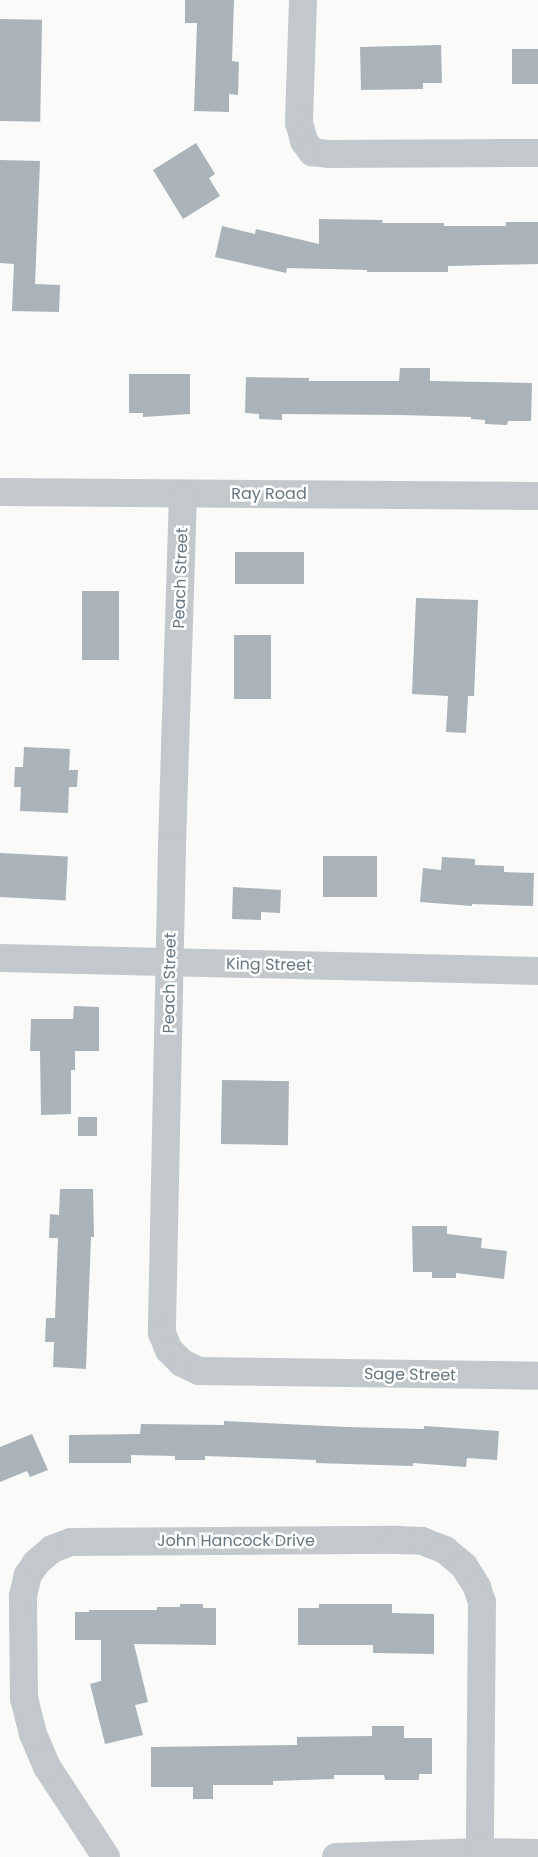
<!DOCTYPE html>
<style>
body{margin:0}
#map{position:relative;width:538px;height:1857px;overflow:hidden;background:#fafaf8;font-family:Poppins,sans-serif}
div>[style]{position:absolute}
.building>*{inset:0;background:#aab3b9;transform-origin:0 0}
.minor>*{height:28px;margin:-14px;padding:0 14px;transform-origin:14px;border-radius:14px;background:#c3c8cc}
span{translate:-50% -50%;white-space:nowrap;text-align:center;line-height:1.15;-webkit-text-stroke:5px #fff;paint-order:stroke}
.street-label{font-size:16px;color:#657683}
</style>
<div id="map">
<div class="building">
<i style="clip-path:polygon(185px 0,234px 0,232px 61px,239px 62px,238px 95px,229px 94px,229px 112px,194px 111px,197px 23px,185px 23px)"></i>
<i style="left:0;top:19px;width:42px;height:102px;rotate:1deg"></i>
<i style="clip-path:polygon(441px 45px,442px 83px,423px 83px,423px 89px,361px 90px,360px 47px)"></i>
<i style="left:512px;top:49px;width:26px;height:35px"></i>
<i style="clip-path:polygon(196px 143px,215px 174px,209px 178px,220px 196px,183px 219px,153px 170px)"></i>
<i style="clip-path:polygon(0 160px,40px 161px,35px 284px,60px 285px,59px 312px,12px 311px,14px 264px,0 263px)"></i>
<i style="clip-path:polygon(319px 219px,383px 220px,382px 223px,444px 223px,444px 226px,506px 226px,506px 222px,538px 222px,538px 264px,448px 266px,448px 272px,367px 272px,367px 270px,287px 268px,286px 273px,215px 257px,222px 226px,255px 234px,256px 229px,319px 244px)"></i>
<i style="clip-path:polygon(400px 368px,430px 368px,430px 381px,532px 383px,531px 421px,508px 421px,507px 425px,485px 424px,485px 420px,471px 419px,471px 417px,400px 415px,282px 414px,282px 420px,259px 419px,259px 414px,245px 413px,246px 377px,309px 378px,309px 381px,399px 381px)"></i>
<i style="clip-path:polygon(129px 374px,190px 374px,190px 414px,143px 417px,143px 413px,129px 413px)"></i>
<i style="left:235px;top:552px;width:69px;height:32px"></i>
<i style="left:82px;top:591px;width:37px;height:69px"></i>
<i style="clip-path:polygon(416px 598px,478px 600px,474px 696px,468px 696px,466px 733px,446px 732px,448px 696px,412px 694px)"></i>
<i style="left:234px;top:635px;width:37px;height:64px"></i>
<i style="clip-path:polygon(24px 747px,70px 749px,69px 770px,78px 770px,77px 787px,69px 787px,68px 813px,20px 811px,21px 787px,14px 787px,15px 767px,23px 767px)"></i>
<i style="left:0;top:853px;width:68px;height:44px;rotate:3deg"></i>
<i style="left:323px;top:856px;width:54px;height:41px"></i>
<i style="clip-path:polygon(442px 857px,475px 859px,475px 865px,504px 866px,504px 872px,534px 873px,533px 906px,472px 904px,472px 906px,420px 902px,423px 868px,441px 870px)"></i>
<i style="clip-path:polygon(233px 887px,281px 890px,280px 913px,261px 912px,261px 920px,232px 919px)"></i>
<i style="clip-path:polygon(74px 1006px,99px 1007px,99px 1051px,75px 1051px,75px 1070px,71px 1070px,71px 1114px,41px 1115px,40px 1051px,30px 1051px,31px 1019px,73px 1019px)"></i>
<i style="left:222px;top:1080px;width:67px;height:64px;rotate:1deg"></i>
<i style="left:78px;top:1117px;width:19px;height:19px"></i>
<i style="clip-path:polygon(60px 1189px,93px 1189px,94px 1237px,91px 1237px,86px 1369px,53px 1367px,54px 1342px,45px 1342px,46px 1318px,55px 1318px,58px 1238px,49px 1238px,50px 1214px,59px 1215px)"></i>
<i style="clip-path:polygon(412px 1226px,447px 1226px,447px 1234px,482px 1238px,481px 1248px,507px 1251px,504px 1279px,456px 1273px,456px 1278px,432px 1278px,432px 1272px,413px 1272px)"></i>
<i style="clip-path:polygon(224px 1421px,347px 1427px,424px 1429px,424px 1426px,499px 1431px,497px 1460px,467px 1458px,466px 1467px,413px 1463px,413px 1466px,316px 1463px,316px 1460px,205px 1456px,205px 1460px,175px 1460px,175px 1456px,131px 1455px,131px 1463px,69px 1463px,69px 1435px,140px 1434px,141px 1424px,224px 1425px)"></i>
<i style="clip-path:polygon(32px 1434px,48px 1470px,30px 1477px,27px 1471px,0 1482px,0 1447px)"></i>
<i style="clip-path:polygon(180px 1604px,203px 1604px,203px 1608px,216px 1608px,216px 1645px,134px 1644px,148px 1702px,135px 1705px,143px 1735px,105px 1744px,90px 1684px,101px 1681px,101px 1640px,75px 1640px,75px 1612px,89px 1612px,89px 1610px,157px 1610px,157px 1607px,180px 1607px)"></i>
<i style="clip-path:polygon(319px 1604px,392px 1604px,392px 1613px,434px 1614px,434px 1654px,373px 1653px,373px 1645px,298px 1645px,298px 1608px,319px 1608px)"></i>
<i style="clip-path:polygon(372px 1726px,404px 1726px,404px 1738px,432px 1738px,432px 1774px,419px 1774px,419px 1780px,385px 1780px,384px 1775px,334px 1775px,334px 1779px,273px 1781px,273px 1785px,213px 1785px,213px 1799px,193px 1799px,193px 1787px,151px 1787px,151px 1747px,297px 1745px,297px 1737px,372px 1736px)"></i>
</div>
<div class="minor">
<i style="left:303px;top:0;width:123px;rotate:91.9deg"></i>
<i style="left:299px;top:123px;width:19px;rotate:74deg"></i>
<i style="left:304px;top:141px;width:14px;rotate:54deg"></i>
<i style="left:312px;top:152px;width:16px;rotate:7deg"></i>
<i style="left:328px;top:154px;width:210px;rotate:-0.3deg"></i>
<i style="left:0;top:492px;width:538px;rotate:0.43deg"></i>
<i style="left:183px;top:494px;width:353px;rotate:91.8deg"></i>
<i style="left:172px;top:847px;width:486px;rotate:91.2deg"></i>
<i style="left:162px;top:1333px;width:18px;rotate:68deg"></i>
<i style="left:169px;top:1350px;width:18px;rotate:45deg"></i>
<i style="left:182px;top:1363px;width:19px;rotate:25deg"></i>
<i style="left:199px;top:1371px;width:339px;rotate:0.8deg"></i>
<i style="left:0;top:958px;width:538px;rotate:1.38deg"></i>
<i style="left:106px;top:1857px;width:108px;rotate:-123.2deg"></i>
<i style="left:47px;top:1767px;width:36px;rotate:-113deg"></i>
<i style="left:33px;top:1734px;width:36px;rotate:-104deg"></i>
<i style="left:24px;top:1699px;width:103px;rotate:-90.6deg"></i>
<i style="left:23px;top:1596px;width:22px;rotate:-77deg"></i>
<i style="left:28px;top:1575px;width:14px;rotate:-56deg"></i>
<i style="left:36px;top:1563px;width:21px;rotate:-41deg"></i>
<i style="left:52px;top:1549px;width:20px;rotate:-20deg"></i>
<i style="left:71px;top:1542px;width:326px;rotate:-0.4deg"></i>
<i style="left:397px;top:1540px;width:25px;rotate:2deg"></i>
<i style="left:422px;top:1541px;width:25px;rotate:21deg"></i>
<i style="left:445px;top:1550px;width:25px;rotate:40deg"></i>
<i style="left:464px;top:1566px;width:25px;rotate:58deg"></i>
<i style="left:477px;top:1587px;width:16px;rotate:72deg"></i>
<i style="left:482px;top:1602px;width:250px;rotate:90.5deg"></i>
<i style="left:336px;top:1857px;width:144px;rotate:-2deg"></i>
<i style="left:480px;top:1852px;width:58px;rotate:1deg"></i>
</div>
<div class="street-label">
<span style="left:269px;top:494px">Ray Road</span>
<span style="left:181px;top:578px;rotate:-88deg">Peach Street</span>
<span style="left:269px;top:965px;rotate:1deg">King Street</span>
<span style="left:170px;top:983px;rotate:-89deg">Peach Street</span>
<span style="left:410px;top:1375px;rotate:1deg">Sage Street</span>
<span style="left:236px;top:1541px">John Hancock Drive</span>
</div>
</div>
